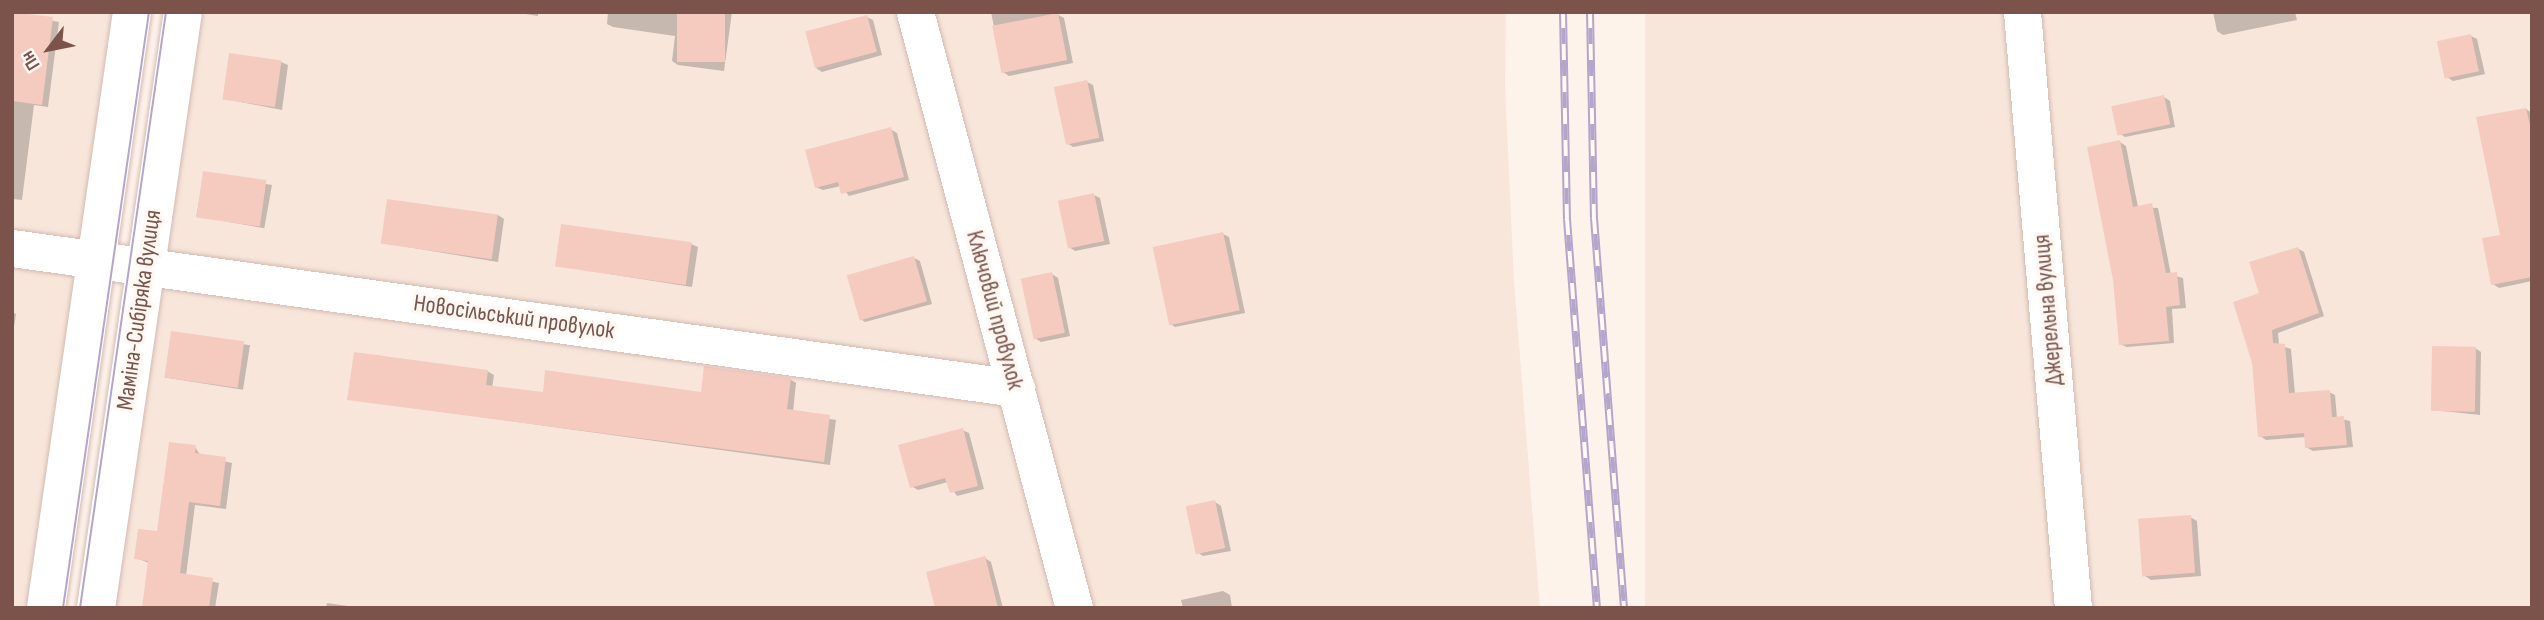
<!DOCTYPE html>
<meta charset="utf-8">
<style>
body{margin:0}
#map{position:relative;width:2544px;height:620px;overflow:hidden;background:#fef3eb;font-family:"Sofia Sans Condensed",sans-serif}
div>[style]{position:absolute}
.residential>*{inset:0;background:#f8e6db;transform-origin:0 0}
.shadow>*{inset:0;background:#0003;transform-origin:0 0}
.building>*{inset:0;background:#f5cbc0;transform-origin:0 0}
.roads{filter:drop-shadow(0 0 2px #d4bab1) drop-shadow(0 0 2px #d4bab1)}
.street>*{height:37px;margin:-18.5px;padding:0 18.5px;transform-origin:18.5px;border-radius:18.5px;background:#fff}
.secondary>*{height:38px;margin:-19px;padding:0 19px;transform-origin:19px;border-radius:19px;background:#fff}
.tram>*{height:2px;margin:-1px;padding:0 1px;transform-origin:1px;border-radius:1px;background:#b3a6ca}
.rail>*{height:8px;margin-top:-4px;transform-origin:0;background:repeating-linear-gradient(90deg,#fff8f3 0 16px,#b3a6ca 0 32px);box-sizing:border-box;border-block:2px solid #b3a6ca}
span{translate:-50% -50%;white-space:nowrap;text-align:center;line-height:1.15;-webkit-text-stroke:7px #fff8f3;paint-order:stroke}
.street-label{font-size:24px;color:#7c534b}
.frame{position:absolute;inset:0;border:14px solid #7c534b;pointer-events:none}
.north{position:absolute;left:14px;top:14px;width:70px;height:70px;-webkit-text-stroke:5px #fff8f3;paint-order:stroke;rotate:238deg;font-size:19px;font-weight:700;line-height:28px;text-align:center;color:#7c534b}
.north::after{content:'';display:block;margin:auto;width:24px;height:32px;background:#7c534b;clip-path:polygon(50% 0,100% 100%,50% 72%,0 100%)}
</style>
<div id="map">
<div class="residential">
<i style="clip-path:polygon(12px 12px,119px 12px,34px 608px,12px 608px)"></i>
<i style="clip-path:polygon(197px 12px,1506px 12px,1505px 86px,1514px 280px,1540px 608px,111px 608px)"></i>
<i style="left:1645px;top:12px;width:887px;height:597px"></i>
</div>
<div class="shadow">
<i style="clip-path:polygon(513px 12px,538px 12px,538px 16px)"></i>
<i style="clip-path:polygon(608px 12px,732px 12px,724px 71px,678px 65px,672px 61px,675px 36px,613px 27px,607px 24px)"></i>
<i style="clip-path:polygon(991px 12px,1053px 12px,1064px 18px,1073px 63px,1009px 76px,1003px 72px)"></i>
<i style="clip-path:polygon(2213px 12px,2295px 12px,2297px 20px,2223px 35px,2217px 31px)"></i>
<i style="clip-path:polygon(12px 13px,59px 22px,48px 107px,34px 105px,22px 200px,12px 199px)"></i>
<i style="clip-path:polygon(867px 17px,873px 20px,882px 55px,822px 72px,816px 68px)"></i>
<i style="clip-path:polygon(2471px 36px,2477px 39px,2485px 74px,2453px 81px,2447px 77px)"></i>
<i style="clip-path:polygon(281px 62px,288px 65px,282px 110px,225px 99px)"></i>
<i style="clip-path:polygon(1087px 82px,1093px 85px,1104px 141px,1073px 147px,1067px 143px)"></i>
<i style="clip-path:polygon(2164px 97px,2170px 101px,2175px 127px,2125px 137px,2119px 133px)"></i>
<i style="clip-path:polygon(2526px 109px,2532px 113px,2532px 281px,2499px 288px,2493px 284px)"></i>
<i style="clip-path:polygon(890px 129px,897px 133px,909px 180px,849px 196px,841px 186px,823px 190px,816px 187px)"></i>
<i style="clip-path:polygon(2120px 142px,2126px 146px,2138px 207px,2158px 208px,2171px 275px,2183px 278px,2186px 308px,2172px 309px,2174px 343px,2127px 347px,2120px 344px)"></i>
<i style="left:204px;top:173px;width:69px;height:44px;rotate:10deg"></i>
<i style="clip-path:polygon(1094px 195px,1100px 198px,1110px 244px,1075px 251px,1069px 247px)"></i>
<i style="clip-path:polygon(498px 215px,504px 219px,498px 262px,383px 243px)"></i>
<i style="clip-path:polygon(1223px 234px,1229px 237px,1245px 313px,1175px 327px,1169px 323px)"></i>
<i style="clip-path:polygon(691px 244px,698px 247px,692px 287px,558px 266px)"></i>
<i style="clip-path:polygon(2297px 248px,2304px 252px,2324px 316px,2278px 333px,2279px 345px,2291px 349px,2295px 394px,2329px 392px,2335px 395px,2337px 418px,2350px 421px,2353px 447px,2313px 451px,2306px 447px,2306px 437px,2266px 440px,2260px 436px,2262px 294px)"></i>
<i style="clip-path:polygon(914px 258px,920px 261px,932px 304px,865px 322px,859px 318px)"></i>
<i style="clip-path:polygon(1052px 274px,1058px 278px,1070px 336px,1041px 342px,1035px 338px)"></i>
<i style="clip-path:polygon(12px 312px,16px 314px,12px 340px)"></i>
<i style="left:172px;top:333px;width:79px;height:45px;rotate:9deg"></i>
<i style="clip-path:polygon(2475px 348px,2481px 352px,2480px 415px,2433px 410px)"></i>
<i style="clip-path:polygon(487px 371px,494px 375px,492px 388px,544px 394px,703px 394px,790px 379px,796px 383px,793px 412px,836px 420px,830px 465px,349px 399px)"></i>
<i style="clip-path:polygon(962px 430px,969px 433px,984px 489px,957px 496px,948px 482px,918px 490px,911px 486px)"></i>
<i style="clip-path:polygon(195px 447px,201px 456px,232px 463px,226px 509px,195px 505px,186px 576px,219px 583px,215px 608px,143px 608px,149px 563px,136px 558px,158px 533px)"></i>
<i style="clip-path:polygon(1215px 502px,1221px 506px,1231px 551px,1203px 556px,1197px 552px)"></i>
<i style="clip-path:polygon(2190px 517px,2197px 521px,2201px 576px,2151px 580px,2145px 576px)"></i>
<i style="clip-path:polygon(985px 558px,991px 562px,1003px 608px,937px 608px)"></i>
<i style="clip-path:polygon(1223px 591px,1230px 595px,1232px 608px,1183px 608px,1181px 600px)"></i>
<i style="clip-path:polygon(327px 603px,362px 608px,326px 608px)"></i>
</div>
<div class="building">
<i style="clip-path:polygon(12px 12px,53px 17px,42px 105px,12px 101px)"></i>
<i style="left:677px;top:12px;width:48px;height:50px"></i>
<i style="left:1058px;top:13px;width:48px;height:67px;rotate:79deg"></i>
<i style="left:867px;top:15px;width:38px;height:64px;rotate:75deg"></i>
<i style="left:2471px;top:34px;width:38px;height:35px;rotate:78deg"></i>
<i style="left:229px;top:53px;width:53px;height:47px;rotate:8deg"></i>
<i style="left:1087px;top:80px;width:59px;height:34px;rotate:78deg"></i>
<i style="left:2164px;top:95px;width:30px;height:54px;rotate:78deg"></i>
<i style="clip-path:polygon(2526px 108px,2532px 134px,2532px 277px,2491px 285px,2482px 238px,2500px 235px,2476px 117px)"></i>
<i style="clip-path:polygon(891px 127px,904px 177px,841px 194px,838px 182px,815px 188px,805px 150px)"></i>
<i style="clip-path:polygon(2120px 140px,2133px 207px,2152px 203px,2166px 273px,2177px 272px,2180px 305px,2166px 307px,2169px 341px,2119px 345px,2113px 280px,2087px 147px)"></i>
<i style="left:203px;top:171px;width:64px;height:47px;rotate:8deg"></i>
<i style="left:1094px;top:193px;width:49px;height:37px;rotate:78deg"></i>
<i style="left:387px;top:199px;width:112px;height:45px;rotate:8deg"></i>
<i style="left:561px;top:224px;width:132px;height:43px;rotate:8deg"></i>
<i style="left:1223px;top:232px;width:80px;height:72px;rotate:78deg"></i>
<i style="clip-path:polygon(2298px 247px,2319px 313px,2272px 330px,2273px 343px,2285px 344px,2289px 393px,2330px 390px,2332px 417px,2344px 416px,2347px 445px,2305px 448px,2304px 433px,2258px 437px,2252px 363px,2233px 302px,2259px 293px,2249px 262px)"></i>
<i style="left:914px;top:256px;width:47px;height:70px;rotate:74deg"></i>
<i style="left:1052px;top:272px;width:62px;height:32px;rotate:78deg"></i>
<i style="left:171px;top:331px;width:74px;height:47px;rotate:8deg"></i>
<i style="left:2432px;top:346px;width:44px;height:65px;rotate:1deg"></i>
<i style="clip-path:polygon(354px 352px,488px 370px,486px 385px,543px 392px,545px 370px,701px 392px,704px 366px,791px 378px,787px 409px,830px 415px,824px 462px,347px 400px)"></i>
<i style="clip-path:polygon(963px 428px,978px 486px,950px 493px,945px 478px,910px 488px,898px 445px)"></i>
<i style="clip-path:polygon(169px 442px,196px 445px,195px 453px,226px 457px,220px 506px,189px 502px,180px 573px,213px 578px,209px 608px,142px 608px,148px 561px,134px 559px,138px 529px,157px 531px)"></i>
<i style="left:1215px;top:500px;width:49px;height:30px;rotate:78deg"></i>
<i style="left:2191px;top:515px;width:58px;height:53px;rotate:86deg"></i>
<i style="clip-path:polygon(985px 556px,998px 608px,935px 608px,926px 572px)"></i>
</div>
<div class="roads">
<div class="street">
<i style="left:915px;top:12px;width:617px;rotate:75.06deg"></i>
<i style="left:2022px;top:12px;width:598px;rotate:85.11deg"></i>
<i style="left:12px;top:248px;width:1014px;rotate:7.94deg"></i>
</div>
<div class="secondary">
<i style="left:46px;top:608px;width:602px;rotate:-81.79deg"></i>
<i style="left:96px;top:608px;width:602px;rotate:-81.7deg"></i>
</div>
</div>
<div class="tram">
<i style="left:63px;top:608px;width:602px;rotate:-81.79deg"></i>
<i style="left:80px;top:608px;width:602px;rotate:-81.79deg"></i>
</div>
<div class="rail">
<i style="left:1563px;top:12px;width:207px;rotate:88.9deg"></i>
<i style="left:1567px;top:219px;width:390px;rotate:85.6deg"></i>
<i style="left:1590px;top:12px;width:206px;rotate:88.9deg"></i>
<i style="left:1594px;top:218px;width:391px;rotate:85.6deg"></i>
</div>
<div class="street-label">
<span style="left:139px;top:310px;rotate:-82deg">Маміна-Сибіряка вулиця</span>
<span style="left:995px;top:310px;rotate:75deg">Ключовий провулок</span>
<span style="left:2048px;top:310px;rotate:-95deg">Джерельна вулиця</span>
<span style="left:514px;top:317px;rotate:8deg">Новосільський провулок</span>
</div>
<div class="frame"></div>
<div class="north">Пн</div>
</div>
